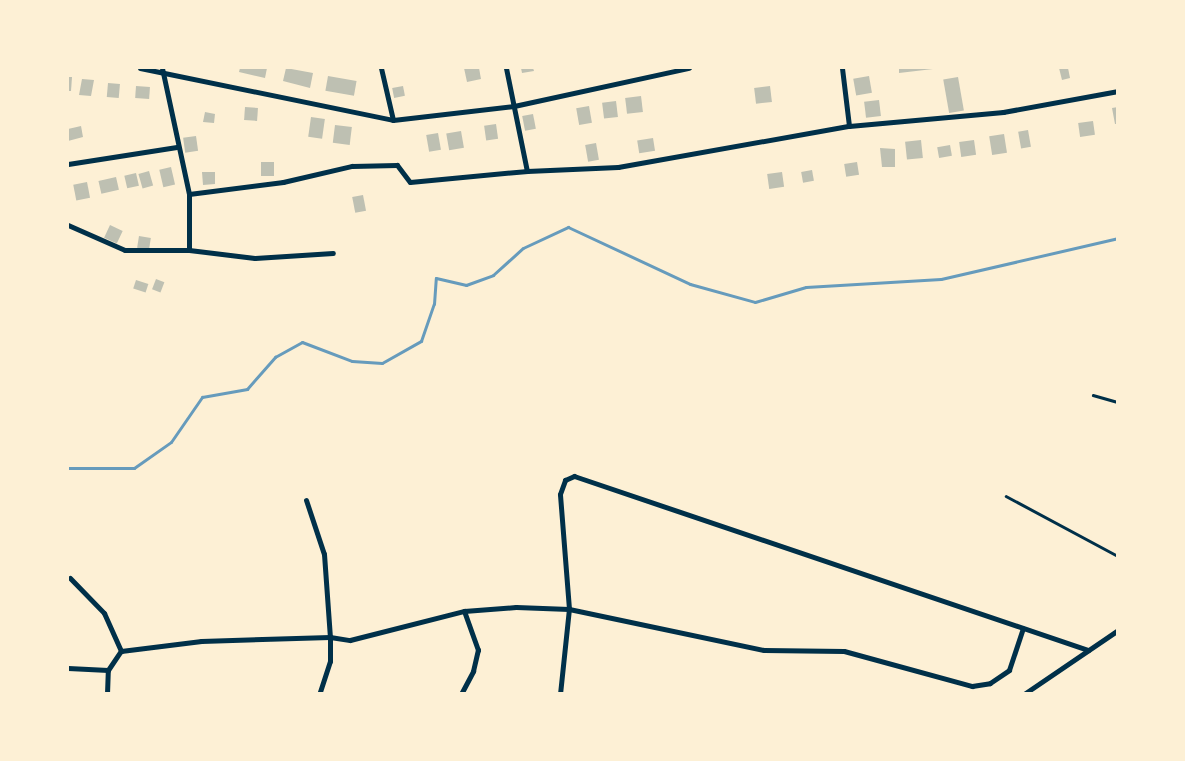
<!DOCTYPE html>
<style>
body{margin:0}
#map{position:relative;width:1185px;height:761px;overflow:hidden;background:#fdf0d5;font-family:Commissioner,sans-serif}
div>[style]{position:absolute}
.stream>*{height:3px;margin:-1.5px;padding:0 1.5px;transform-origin:1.5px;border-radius:1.5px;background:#669bbc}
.building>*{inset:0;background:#bec0b2;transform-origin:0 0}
.service>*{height:2.5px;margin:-1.25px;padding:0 1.25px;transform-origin:1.25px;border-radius:1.25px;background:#003049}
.minor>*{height:5px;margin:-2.5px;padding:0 2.5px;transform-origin:2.5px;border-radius:2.5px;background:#003049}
span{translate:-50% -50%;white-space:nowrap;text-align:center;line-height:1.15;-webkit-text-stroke:5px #fdf0d5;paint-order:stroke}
.frame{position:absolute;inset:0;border:69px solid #fdf0d5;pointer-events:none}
</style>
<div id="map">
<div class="stream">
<i style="left:68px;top:468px;width:66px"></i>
<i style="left:134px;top:468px;width:45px;rotate:-35.1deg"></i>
<i style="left:171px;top:442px;width:55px;rotate:-55.4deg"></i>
<i style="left:202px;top:397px;width:46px;rotate:-10.1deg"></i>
<i style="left:247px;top:389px;width:43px;rotate:-48.8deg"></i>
<i style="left:275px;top:357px;width:31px;rotate:-29deg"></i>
<i style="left:302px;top:342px;width:53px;rotate:20.8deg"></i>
<i style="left:352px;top:361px;width:30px;rotate:4deg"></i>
<i style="left:382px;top:363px;width:45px;rotate:-29.4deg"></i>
<i style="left:421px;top:341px;width:39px;rotate:-71deg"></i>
<i style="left:434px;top:304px;width:26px;rotate:-86deg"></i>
<i style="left:436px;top:278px;width:31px;rotate:13deg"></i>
<i style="left:466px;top:285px;width:29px;rotate:-20deg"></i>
<i style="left:493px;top:275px;width:40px;rotate:-42deg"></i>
<i style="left:523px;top:248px;width:50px;rotate:-25deg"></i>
<i style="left:568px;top:227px;width:135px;rotate:25deg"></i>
<i style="left:690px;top:284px;width:67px;rotate:15.5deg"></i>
<i style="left:755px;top:302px;width:53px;rotate:-16.4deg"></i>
<i style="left:806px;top:287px;width:135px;rotate:-3.4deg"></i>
<i style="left:941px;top:279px;width:182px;rotate:-13deg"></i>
</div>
<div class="building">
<i style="clip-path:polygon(240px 68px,267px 68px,265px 78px,239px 72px)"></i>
<i style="clip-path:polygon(286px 68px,313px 73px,310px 88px,283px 81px)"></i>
<i style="clip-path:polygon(464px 68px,479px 68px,481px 79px,467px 82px)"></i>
<i style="clip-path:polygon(521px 68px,533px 68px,534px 71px,522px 73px)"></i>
<i style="clip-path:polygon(899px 68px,933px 68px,933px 69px,899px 73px)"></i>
<i style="clip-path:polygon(1059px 68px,1068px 68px,1070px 78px,1062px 80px)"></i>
<i style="left:328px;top:76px;width:29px;height:15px;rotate:10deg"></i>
<i style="left:869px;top:76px;width:17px;height:16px;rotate:80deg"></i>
<i style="clip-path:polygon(68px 77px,72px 77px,71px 91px,68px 91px)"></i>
<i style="left:958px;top:77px;width:34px;height:15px;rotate:80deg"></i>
<i style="clip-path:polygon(82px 79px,94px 80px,91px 96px,79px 95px)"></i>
<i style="left:108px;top:83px;width:12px;height:14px;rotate:5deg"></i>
<i style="left:136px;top:86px;width:14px;height:12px;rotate:4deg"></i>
<i style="left:403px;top:86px;width:10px;height:11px;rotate:79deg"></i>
<i style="left:770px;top:86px;width:16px;height:16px;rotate:83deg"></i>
<i style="left:641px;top:96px;width:16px;height:16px;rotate:83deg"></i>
<i style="left:879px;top:100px;width:16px;height:15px;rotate:83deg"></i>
<i style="left:616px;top:101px;width:16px;height:14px;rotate:83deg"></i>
<i style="left:589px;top:106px;width:17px;height:13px;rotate:80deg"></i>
<i style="left:245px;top:107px;width:13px;height:13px;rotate:4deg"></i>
<i style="clip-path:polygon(1118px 107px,1118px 124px,1115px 124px,1112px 108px)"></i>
<i style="clip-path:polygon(205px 112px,215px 114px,214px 123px,203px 122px)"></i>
<i style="left:533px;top:114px;width:15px;height:11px;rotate:79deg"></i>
<i style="left:311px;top:117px;width:14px;height:20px;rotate:8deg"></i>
<i style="left:1093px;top:121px;width:14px;height:15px;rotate:82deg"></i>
<i style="left:496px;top:124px;width:15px;height:12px;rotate:82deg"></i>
<i style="left:335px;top:125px;width:17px;height:18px;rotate:7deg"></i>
<i style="clip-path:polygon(81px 126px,83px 137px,68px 141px,68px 129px)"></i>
<i style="left:1028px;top:130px;width:17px;height:10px;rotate:80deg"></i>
<i style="left:461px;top:131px;width:17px;height:15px;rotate:80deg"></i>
<i style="left:438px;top:133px;width:17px;height:12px;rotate:80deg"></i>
<i style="left:1004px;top:134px;width:19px;height:15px;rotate:81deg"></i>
<i style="left:196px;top:136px;width:15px;height:13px;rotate:82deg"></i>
<i style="left:653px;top:138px;width:13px;height:16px;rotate:81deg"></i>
<i style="left:921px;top:140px;width:18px;height:16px;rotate:84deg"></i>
<i style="left:974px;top:140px;width:15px;height:15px;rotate:82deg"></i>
<i style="left:596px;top:143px;width:17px;height:11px;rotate:80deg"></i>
<i style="left:950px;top:145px;width:11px;height:13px;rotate:80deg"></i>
<i style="clip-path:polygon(880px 148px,895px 149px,895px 167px,882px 167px)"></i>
<i style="left:261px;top:162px;width:13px;height:14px"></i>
<i style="left:857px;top:162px;width:13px;height:13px;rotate:81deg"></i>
<i style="left:171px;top:167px;width:18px;height:12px;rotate:77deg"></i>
<i style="left:812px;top:170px;width:11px;height:11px;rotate:80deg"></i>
<i style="left:149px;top:171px;width:15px;height:11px;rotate:74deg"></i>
<i style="clip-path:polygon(202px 172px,215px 172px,215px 184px,203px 185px)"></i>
<i style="left:782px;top:172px;width:15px;height:15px;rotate:82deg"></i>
<i style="left:136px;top:173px;width:13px;height:12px;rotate:77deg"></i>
<i style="left:116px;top:177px;width:13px;height:18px;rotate:77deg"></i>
<i style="left:87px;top:182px;width:16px;height:14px;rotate:79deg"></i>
<i style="left:363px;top:195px;width:16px;height:11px;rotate:79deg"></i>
<i style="left:110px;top:225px;width:14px;height:14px;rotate:25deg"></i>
<i style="left:139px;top:236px;width:12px;height:12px;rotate:9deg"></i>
<i style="left:156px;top:279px;width:9px;height:11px;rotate:21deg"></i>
<i style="left:136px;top:280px;width:13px;height:9px;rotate:18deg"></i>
</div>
<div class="service">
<i style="left:1093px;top:395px;width:26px;rotate:16deg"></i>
<i style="left:1006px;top:496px;width:127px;rotate:28.2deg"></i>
</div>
<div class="minor">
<i style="left:140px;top:68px;width:258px;rotate:11.6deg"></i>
<i style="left:393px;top:120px;width:122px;rotate:-6.6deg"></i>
<i style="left:514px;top:106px;width:179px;rotate:-12.3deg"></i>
<i style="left:162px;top:68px;width:129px;rotate:77.9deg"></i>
<i style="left:189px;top:194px;width:56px;rotate:90deg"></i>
<i style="left:381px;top:68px;width:53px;rotate:77deg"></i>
<i style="left:506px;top:68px;width:105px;rotate:78.5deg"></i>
<i style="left:842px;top:68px;width:58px;rotate:83.1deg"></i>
<i style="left:68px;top:164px;width:110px;rotate:-8.9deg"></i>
<i style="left:189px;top:194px;width:95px;rotate:-7.3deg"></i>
<i style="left:283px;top:182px;width:71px;rotate:-13.1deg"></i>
<i style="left:352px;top:166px;width:45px;rotate:-1.3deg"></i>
<i style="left:397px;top:165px;width:21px;rotate:53deg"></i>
<i style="left:410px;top:182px;width:118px;rotate:-5.4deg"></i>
<i style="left:527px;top:171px;width:91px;rotate:-2.5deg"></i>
<i style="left:618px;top:167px;width:235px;rotate:-10.1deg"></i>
<i style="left:849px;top:126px;width:155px;rotate:-5.2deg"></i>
<i style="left:1003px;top:112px;width:117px;rotate:-10.3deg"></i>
<i style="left:68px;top:225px;width:62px;rotate:23.7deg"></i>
<i style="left:125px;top:250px;width:64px"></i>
<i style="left:189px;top:250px;width:66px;rotate:6.9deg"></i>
<i style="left:255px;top:258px;width:78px;rotate:-3.7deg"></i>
<i style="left:306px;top:500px;width:57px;rotate:71.6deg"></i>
<i style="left:324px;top:554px;width:83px;rotate:85.9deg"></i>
<i style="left:330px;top:637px;width:24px;rotate:90deg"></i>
<i style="left:330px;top:661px;width:35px;rotate:108deg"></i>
<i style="left:70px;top:578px;width:49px;rotate:45.8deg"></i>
<i style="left:104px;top:613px;width:42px;rotate:65.9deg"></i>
<i style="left:68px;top:668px;width:40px;rotate:2.9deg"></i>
<i style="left:107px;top:694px;width:24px;rotate:-88deg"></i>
<i style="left:108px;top:670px;width:23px;rotate:-56deg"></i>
<i style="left:121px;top:651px;width:81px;rotate:-7.1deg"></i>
<i style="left:201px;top:641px;width:129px;rotate:-1.8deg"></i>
<i style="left:330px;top:637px;width:20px;rotate:9deg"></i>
<i style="left:350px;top:640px;width:118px;rotate:-14.3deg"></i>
<i style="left:464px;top:611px;width:52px;rotate:-4.4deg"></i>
<i style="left:516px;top:607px;width:53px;rotate:2.2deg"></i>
<i style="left:569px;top:609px;width:199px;rotate:11.9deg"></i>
<i style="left:764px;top:650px;width:80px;rotate:0.7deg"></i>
<i style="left:844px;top:651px;width:133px;rotate:15.3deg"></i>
<i style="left:972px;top:686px;width:18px;rotate:-9deg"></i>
<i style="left:990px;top:683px;width:23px;rotate:-34deg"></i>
<i style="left:1009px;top:670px;width:44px;rotate:-71.6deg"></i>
<i style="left:461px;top:694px;width:26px;rotate:-62deg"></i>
<i style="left:473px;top:671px;width:22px;rotate:-77deg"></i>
<i style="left:478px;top:650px;width:41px;rotate:-109.7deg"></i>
<i style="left:560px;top:694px;width:85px;rotate:-84deg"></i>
<i style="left:569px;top:609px;width:115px;rotate:-94.5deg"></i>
<i style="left:560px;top:494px;width:15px;rotate:-70deg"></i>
<i style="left:565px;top:480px;width:10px;rotate:-24deg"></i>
<i style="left:574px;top:476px;width:543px;rotate:18.7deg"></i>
<i style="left:1024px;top:694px;width:114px;rotate:-34.2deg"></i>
</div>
<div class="frame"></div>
</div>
